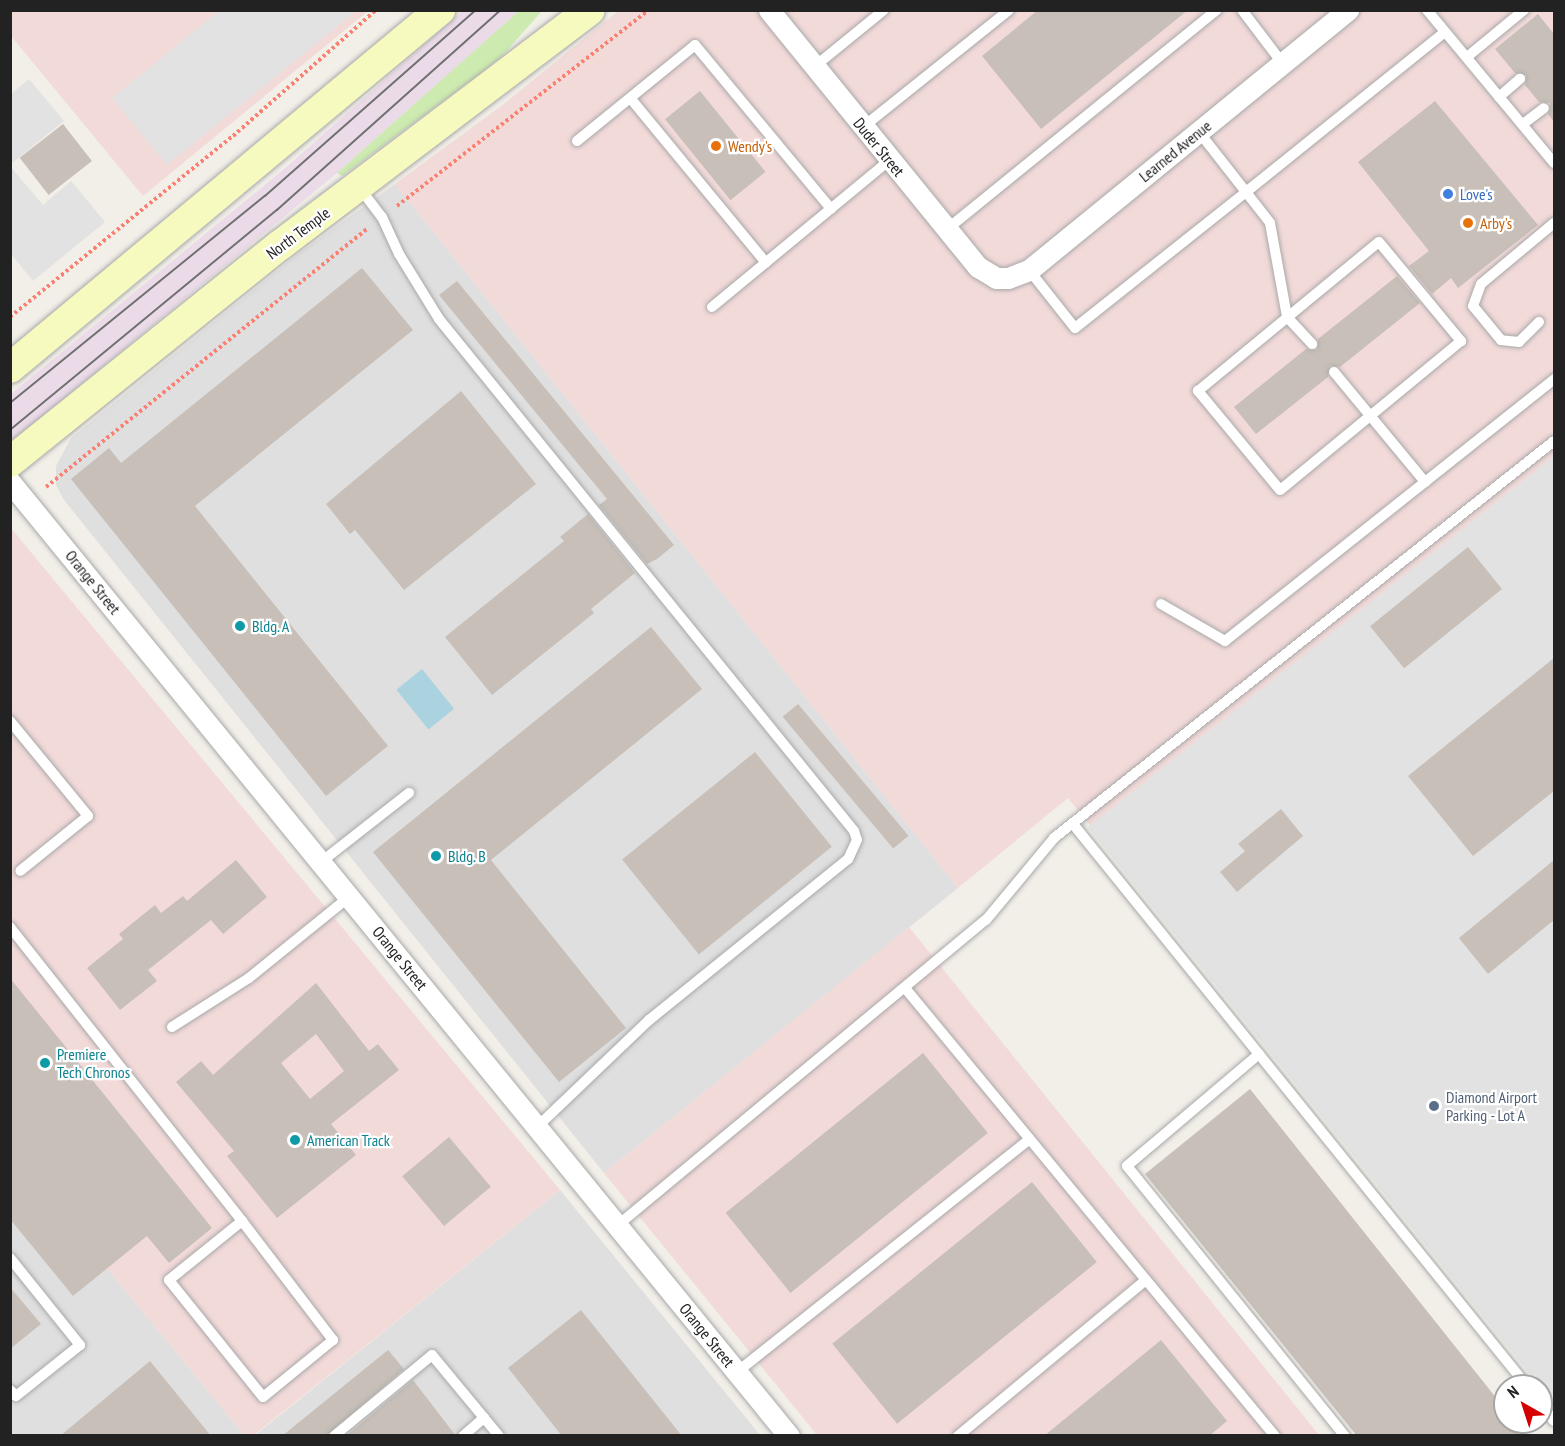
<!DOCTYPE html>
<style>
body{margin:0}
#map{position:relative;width:1565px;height:1446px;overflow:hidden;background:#f2efe9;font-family:"PT Sans Narrow",sans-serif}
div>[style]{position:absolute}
.residential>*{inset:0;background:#e0dfdf}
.commercial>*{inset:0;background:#f2dad9}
.industrial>*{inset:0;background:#ebdbe8}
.grass>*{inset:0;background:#cdebb0}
.parking>*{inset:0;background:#e2e2e2}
.water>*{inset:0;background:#aad3df;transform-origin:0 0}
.building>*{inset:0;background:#c7bfb8;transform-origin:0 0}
.path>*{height:4px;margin-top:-2px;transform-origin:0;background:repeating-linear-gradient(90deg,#fa8072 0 3px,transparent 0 6px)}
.roads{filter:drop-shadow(0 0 2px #a9a9a9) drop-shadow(0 0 2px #a9a9a9)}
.lane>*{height:10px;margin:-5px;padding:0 5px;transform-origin:5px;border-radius:5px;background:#fff}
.street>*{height:21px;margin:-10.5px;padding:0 10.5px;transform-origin:10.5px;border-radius:10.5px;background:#fff}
.secondary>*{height:30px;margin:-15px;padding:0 15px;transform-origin:15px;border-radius:15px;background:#f7fabf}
.tram>*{height:1.5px;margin:-0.75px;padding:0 0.75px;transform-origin:0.75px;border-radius:0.75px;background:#707070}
.dots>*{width:16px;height:16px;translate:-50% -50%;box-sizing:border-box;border:3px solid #fff;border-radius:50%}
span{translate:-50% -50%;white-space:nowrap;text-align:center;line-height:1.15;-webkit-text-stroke:4.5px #fff;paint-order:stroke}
.food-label{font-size:16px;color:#c56008}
.left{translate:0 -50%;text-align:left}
.street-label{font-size:16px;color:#222}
.shop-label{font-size:16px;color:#366cbe}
.culture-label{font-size:16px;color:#0d838f}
.service-label{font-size:16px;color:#4e5e75}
.frame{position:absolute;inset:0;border:12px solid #222;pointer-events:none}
.north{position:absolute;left:1493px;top:1374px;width:60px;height:60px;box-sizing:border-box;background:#fff;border:2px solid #a7a7a7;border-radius:50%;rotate:321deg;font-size:16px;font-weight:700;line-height:24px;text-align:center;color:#222}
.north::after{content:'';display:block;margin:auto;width:21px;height:27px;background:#d40000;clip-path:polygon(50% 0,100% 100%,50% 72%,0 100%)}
</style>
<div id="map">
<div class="residential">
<i style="clip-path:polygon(395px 184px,958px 888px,604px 1173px,64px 500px,56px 485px,56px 466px,71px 438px,298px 254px)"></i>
<i style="clip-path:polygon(11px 1151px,244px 1435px,11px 1435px)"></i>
<i style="clip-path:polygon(560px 1190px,760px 1435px,254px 1436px)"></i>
</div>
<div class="commercial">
<i style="clip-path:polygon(10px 11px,368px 11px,143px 196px,11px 36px)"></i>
<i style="clip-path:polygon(618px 11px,1554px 11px,1554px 1403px,1068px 798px,958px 888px,395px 184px,505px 103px)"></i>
<i style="clip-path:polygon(10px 527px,560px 1190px,254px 1435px,244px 1435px,11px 1151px)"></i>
<i style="clip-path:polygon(909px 927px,1319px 1435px,817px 1435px,604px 1173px)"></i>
</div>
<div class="industrial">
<i style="clip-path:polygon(462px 11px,520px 11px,337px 173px,11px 442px,11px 394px,290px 164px)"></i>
</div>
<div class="grass">
<i style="clip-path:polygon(520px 10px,542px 11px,503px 55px,481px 73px,342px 176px,337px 173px)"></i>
</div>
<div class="parking">
<i style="clip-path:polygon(219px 11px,356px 11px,167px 165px,112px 98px)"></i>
<i style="clip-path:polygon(29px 79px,64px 121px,11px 164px,11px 94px)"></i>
<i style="clip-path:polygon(10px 166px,43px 205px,71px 181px,105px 222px,33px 281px,11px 254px)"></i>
<i style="clip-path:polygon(1554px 456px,1554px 1404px,1088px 827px)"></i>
</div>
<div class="water">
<i style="left:422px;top:669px;width:51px;height:33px;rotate:51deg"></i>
</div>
<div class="building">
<i style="clip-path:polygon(1038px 10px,1188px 10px,1041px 129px,982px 56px)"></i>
<i style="clip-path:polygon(1538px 14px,1554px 34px,1554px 122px,1548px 114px,1550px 103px,1539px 102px,1525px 85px,1526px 75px,1515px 73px,1495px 49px)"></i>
<i style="left:700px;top:91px;width:104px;height:45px;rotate:51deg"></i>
<i style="clip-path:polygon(1435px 101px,1538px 225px,1458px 288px,1451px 278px,1432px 294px,1409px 266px,1429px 251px,1358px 162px)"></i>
<i style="left:63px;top:124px;width:47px;height:55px;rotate:52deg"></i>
<i style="clip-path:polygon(362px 268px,413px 330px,195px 506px,388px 746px,326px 796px,71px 479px,109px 448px,121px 463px)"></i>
<i style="clip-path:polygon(1397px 276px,1420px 303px,1340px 367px,1330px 366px,1328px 377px,1256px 434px,1234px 407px,1306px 349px,1317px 350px,1318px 339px)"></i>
<i style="clip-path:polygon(457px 281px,674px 545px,657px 559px,647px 564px,599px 505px,607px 499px,439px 295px)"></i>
<i style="clip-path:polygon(461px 391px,536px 484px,404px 590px,355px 530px,350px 534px,326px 504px)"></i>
<i style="clip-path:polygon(588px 514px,635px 573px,591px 609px,594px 613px,492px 695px,445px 637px,564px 541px,560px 537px)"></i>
<i style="left:1468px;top:547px;width:54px;height:126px;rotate:51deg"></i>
<i style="clip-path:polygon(651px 627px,702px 689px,491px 860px,626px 1028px,559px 1082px,373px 852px)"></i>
<i style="clip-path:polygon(1554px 658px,1554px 791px,1473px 856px,1408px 776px)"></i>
<i style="left:798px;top:704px;width:172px;height:20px;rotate:50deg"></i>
<i style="left:755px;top:752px;width:122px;height:171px;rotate:51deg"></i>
<i style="clip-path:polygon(1281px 809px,1303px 836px,1237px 892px,1220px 872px,1245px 851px,1238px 844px)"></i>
<i style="clip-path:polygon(236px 860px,267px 897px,223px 934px,211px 920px,148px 970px,157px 981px,120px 1010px,87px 968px,123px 939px,119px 934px,155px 905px,161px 913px,183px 896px,187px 901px)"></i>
<i style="clip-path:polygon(1554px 860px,1554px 920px,1488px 974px,1459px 938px)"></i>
<i style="clip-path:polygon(10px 978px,212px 1228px,169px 1263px,147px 1236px,73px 1296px,10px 1219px)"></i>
<i style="clip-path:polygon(evenodd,316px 983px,369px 1051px,378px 1044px,399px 1070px,331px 1124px,356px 1155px,277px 1218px,227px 1156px,234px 1151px,176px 1082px,201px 1061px,213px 1075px,316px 983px,316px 1034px,344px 1071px,310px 1099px,281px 1063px,316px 1034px)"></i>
<i style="left:923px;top:1053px;width:103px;height:254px;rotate:51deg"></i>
<i style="clip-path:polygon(1250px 1089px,1505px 1409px,1505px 1422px,1516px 1422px,1527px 1436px,1357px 1436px,1145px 1174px)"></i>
<i style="left:449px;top:1137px;width:65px;height:61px;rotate:50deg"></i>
<i style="left:1032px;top:1182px;width:103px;height:257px;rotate:51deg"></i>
<i style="clip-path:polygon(10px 1287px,41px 1324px,10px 1349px)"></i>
<i style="clip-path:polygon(581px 1310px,682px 1436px,562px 1436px,508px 1368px)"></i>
<i style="clip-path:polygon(1161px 1340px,1227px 1421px,1209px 1436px,1044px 1436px)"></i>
<i style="clip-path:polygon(388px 1350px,404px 1369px,327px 1436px,282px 1436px)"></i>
<i style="clip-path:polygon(150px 1361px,211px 1436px,60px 1436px)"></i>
<i style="clip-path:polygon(413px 1380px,456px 1436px,346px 1436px)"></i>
</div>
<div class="path">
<i style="left:397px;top:206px;width:319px;rotate:-37.9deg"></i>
<i style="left:10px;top:317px;width:287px;rotate:-39.1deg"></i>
<i style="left:233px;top:136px;width:191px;rotate:-41.4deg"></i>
<i style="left:46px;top:487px;width:412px;rotate:-38.8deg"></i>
</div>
<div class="roads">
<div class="lane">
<i style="left:1242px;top:10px;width:68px;rotate:52.8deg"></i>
<i style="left:1427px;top:10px;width:199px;rotate:50.3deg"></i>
<i style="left:1467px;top:57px;width:74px;rotate:-39.5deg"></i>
<i style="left:814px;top:67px;width:90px;rotate:-39.2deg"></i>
<i style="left:1499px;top:97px;width:28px;rotate:-41deg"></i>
<i style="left:631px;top:99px;width:212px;rotate:50.5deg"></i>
<i style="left:1523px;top:124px;width:26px;rotate:-37deg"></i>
<i style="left:863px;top:127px;width:187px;rotate:-38.7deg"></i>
<i style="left:1199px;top:132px;width:76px;rotate:51.9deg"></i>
<i style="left:1246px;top:192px;width:255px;rotate:-38.8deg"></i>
<i style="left:577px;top:141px;width:152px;rotate:-39.1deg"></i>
<i style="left:695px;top:45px;width:213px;rotate:50.3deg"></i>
<i style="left:359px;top:187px;width:38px;rotate:53deg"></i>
<i style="left:382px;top:217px;width:41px;rotate:65.3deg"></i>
<i style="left:399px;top:254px;width:76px;rotate:58.4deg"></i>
<i style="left:439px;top:319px;width:659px;rotate:50.97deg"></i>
<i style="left:854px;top:831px;width:9px;rotate:72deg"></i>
<i style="left:857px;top:840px;width:21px;rotate:115deg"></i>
<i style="left:848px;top:859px;width:256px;rotate:141deg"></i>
<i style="left:649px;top:1020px;width:153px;rotate:136.3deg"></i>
<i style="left:946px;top:230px;width:349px;rotate:-39.1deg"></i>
<i style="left:1379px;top:242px;width:129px;rotate:50.4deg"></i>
<i style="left:1461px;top:341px;width:234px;rotate:140.5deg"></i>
<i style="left:1280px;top:490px;width:129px;rotate:-129.6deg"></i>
<i style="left:1198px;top:391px;width:234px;rotate:-39.5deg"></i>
<i style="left:1029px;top:270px;width:74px;rotate:51.6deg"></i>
<i style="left:1075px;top:328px;width:218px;rotate:-38.5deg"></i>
<i style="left:1246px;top:192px;width:39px;rotate:52deg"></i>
<i style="left:1270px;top:223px;width:96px;rotate:79.7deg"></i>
<i style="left:1287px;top:317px;width:37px;rotate:47deg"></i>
<i style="left:712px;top:307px;width:231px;rotate:-39.6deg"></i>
<i style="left:1539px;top:322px;width:28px;rotate:135deg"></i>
<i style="left:1519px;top:342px;width:18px;rotate:-174deg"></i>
<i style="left:1501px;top:340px;width:44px;rotate:-129.5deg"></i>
<i style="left:1473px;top:306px;width:23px;rotate:-70deg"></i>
<i style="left:1481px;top:284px;width:95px;rotate:-39.9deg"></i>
<i style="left:1334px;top:372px;width:143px;rotate:50.4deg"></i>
<i style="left:1161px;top:604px;width:74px;rotate:30deg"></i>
<i style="left:1225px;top:641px;width:421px;rotate:-38.5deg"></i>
<i style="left:10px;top:721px;width:123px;rotate:50.6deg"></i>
<i style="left:88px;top:816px;width:87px;rotate:141deg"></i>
<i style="left:1073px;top:824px;width:722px;rotate:51.07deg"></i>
<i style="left:321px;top:862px;width:112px;rotate:-38.1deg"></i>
<i style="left:10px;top:927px;width:375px;rotate:51.7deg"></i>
<i style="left:242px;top:1221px;width:150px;rotate:52.6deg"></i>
<i style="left:333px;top:1340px;width:90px;rotate:140.8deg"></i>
<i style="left:263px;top:1397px;width:150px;rotate:-128.8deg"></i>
<i style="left:169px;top:1280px;width:94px;rotate:-38.9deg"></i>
<i style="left:905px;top:988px;width:581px;rotate:50.45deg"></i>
<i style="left:172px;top:1027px;width:91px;rotate:-32.5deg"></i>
<i style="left:249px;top:978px;width:129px;rotate:-39deg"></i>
<i style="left:1259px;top:1054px;width:173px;rotate:139.7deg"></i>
<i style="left:1127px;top:1166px;width:347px;rotate:51.1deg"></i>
<i style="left:618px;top:1225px;width:478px;rotate:-39.7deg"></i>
<i style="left:986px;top:920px;width:107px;rotate:-50.3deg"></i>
<i style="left:1054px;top:838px;width:638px;rotate:-38.45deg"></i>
<i style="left:10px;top:1258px;width:112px;rotate:51.2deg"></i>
<i style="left:80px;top:1345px;width:82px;rotate:141.4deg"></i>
<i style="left:16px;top:1396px;width:8px;rotate:-135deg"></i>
<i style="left:737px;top:1372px;width:374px;rotate:-38.5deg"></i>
<i style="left:1541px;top:1404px;width:21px;rotate:53deg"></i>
<i style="left:334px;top:1436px;width:127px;rotate:-39.6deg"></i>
<i style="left:432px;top:1355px;width:105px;rotate:50.4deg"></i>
<i style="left:463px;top:1436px;width:28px;rotate:-41deg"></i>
<i style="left:958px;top:1436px;width:244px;rotate:-39.7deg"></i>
</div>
<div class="street">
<i style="left:769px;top:10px;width:331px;rotate:50.9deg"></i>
<i style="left:978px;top:267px;width:21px;rotate:31deg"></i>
<i style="left:996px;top:278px;width:12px"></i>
<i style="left:1008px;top:278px;width:22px;rotate:-21deg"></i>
<i style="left:1029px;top:270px;width:412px;rotate:-39.2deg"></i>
<i style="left:10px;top:482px;width:1232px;rotate:50.77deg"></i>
</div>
<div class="secondary">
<i style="left:10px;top:368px;width:560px;rotate:-39.78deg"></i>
<i style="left:10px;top:462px;width:345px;rotate:-38.8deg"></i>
<i style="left:279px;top:246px;width:390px;rotate:-37.2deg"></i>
</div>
</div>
<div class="tram">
<i style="left:10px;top:403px;width:328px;rotate:-39.1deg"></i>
<i style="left:265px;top:196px;width:281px;rotate:-41.4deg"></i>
<i style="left:10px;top:430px;width:346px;rotate:-39.5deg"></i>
<i style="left:277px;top:210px;width:300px;rotate:-41.8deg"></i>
</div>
<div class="dots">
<i style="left:716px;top:146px;background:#e8710a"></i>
<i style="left:1448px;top:194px;background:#3f7fe0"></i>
<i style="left:1468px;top:223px;background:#e8710a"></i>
<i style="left:240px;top:626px;background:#0f9aa8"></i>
<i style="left:436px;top:856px;background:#0f9aa8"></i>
<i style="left:45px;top:1063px;background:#0f9aa8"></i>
<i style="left:1434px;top:1106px;background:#5c6f8a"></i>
<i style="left:295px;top:1140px;background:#0f9aa8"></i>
</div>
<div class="food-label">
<span class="left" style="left:728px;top:146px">Wendy's</span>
<span class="left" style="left:1480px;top:223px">Arby's</span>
</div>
<div class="street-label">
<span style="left:879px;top:147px;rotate:51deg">Duder Street</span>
<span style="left:1175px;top:151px;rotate:-39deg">Learned Avenue</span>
<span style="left:298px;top:233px;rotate:-37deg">North Temple</span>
<span style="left:93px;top:582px;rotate:51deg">Orange Street</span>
<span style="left:400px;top:958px;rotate:51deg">Orange Street</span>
<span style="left:707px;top:1335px;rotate:51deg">Orange Street</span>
</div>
<div class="shop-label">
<span class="left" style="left:1460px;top:194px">Love's</span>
</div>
<div class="culture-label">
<span class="left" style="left:252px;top:626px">Bldg. A</span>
<span class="left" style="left:448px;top:856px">Bldg. B</span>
<span class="left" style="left:57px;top:1063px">Premiere<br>Tech Chronos</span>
<span class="left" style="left:307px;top:1140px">American Track</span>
</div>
<div class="service-label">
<span class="left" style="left:1446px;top:1106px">Diamond Airport<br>Parking - Lot A</span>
</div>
<div class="frame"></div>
<div class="north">N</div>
</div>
